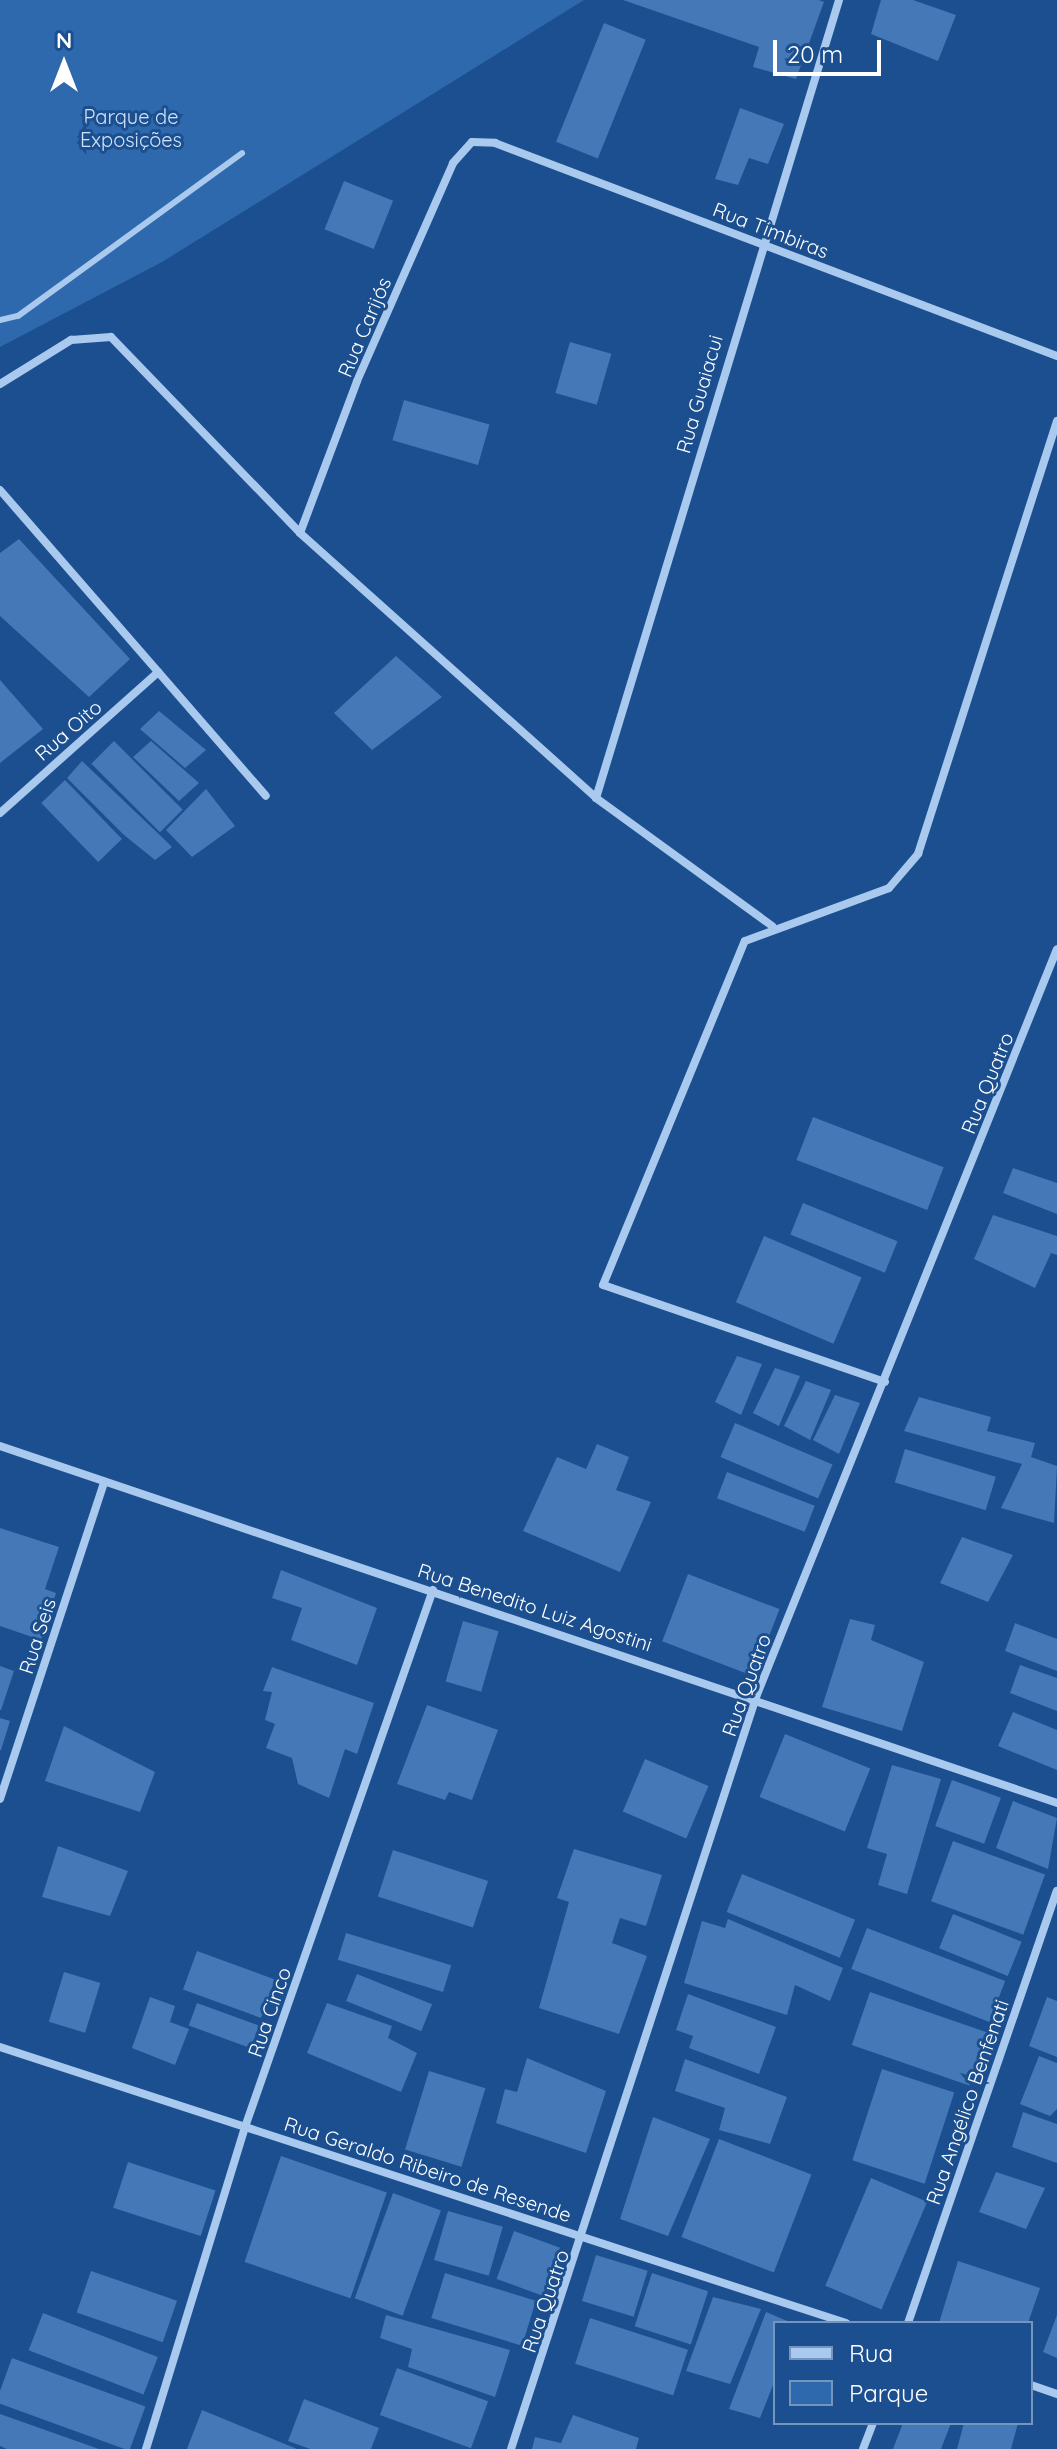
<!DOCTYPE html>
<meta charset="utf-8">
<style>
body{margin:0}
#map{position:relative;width:1057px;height:2449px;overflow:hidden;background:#1b4f8f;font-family:Quicksand,sans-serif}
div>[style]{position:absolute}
.green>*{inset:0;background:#2e69ad}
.building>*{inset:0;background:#4478b7;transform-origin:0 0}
.service>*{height:6px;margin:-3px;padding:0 3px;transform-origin:3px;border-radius:3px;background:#a9c9ee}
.minor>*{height:8px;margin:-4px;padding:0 4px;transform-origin:4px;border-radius:4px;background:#a9c9ee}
span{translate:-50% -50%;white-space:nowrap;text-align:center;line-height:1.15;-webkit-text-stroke:6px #1b4f8f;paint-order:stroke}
.park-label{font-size:20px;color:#cfe3fa}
.street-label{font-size:20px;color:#fff}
.legend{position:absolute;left:773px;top:2321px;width:260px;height:104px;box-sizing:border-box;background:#1b4f8f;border:2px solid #7695bc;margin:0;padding:10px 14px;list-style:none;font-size:24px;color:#fff}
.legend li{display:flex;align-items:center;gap:16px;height:40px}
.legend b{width:40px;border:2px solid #7695bc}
.north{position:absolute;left:24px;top:24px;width:80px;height:80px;-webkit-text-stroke:6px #1b4f8f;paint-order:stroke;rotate:0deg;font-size:22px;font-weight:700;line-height:32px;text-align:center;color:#fff}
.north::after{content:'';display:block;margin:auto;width:28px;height:36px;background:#fff;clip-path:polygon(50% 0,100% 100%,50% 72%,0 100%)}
.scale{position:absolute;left:773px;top:40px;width:108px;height:36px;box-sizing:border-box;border:4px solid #fff;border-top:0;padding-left:10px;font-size:24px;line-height:28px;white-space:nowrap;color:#fff;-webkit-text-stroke:6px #1b4f8f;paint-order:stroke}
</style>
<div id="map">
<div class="green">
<i style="clip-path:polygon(0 0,584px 0,162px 262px,0 347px)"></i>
</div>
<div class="building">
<i style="clip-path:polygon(623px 0,819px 0,824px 2px,796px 79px,753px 67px,759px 47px)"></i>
<i style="clip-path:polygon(881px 0,913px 0,956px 15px,938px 61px,871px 34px)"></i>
<i style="left:604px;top:23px;width:45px;height:128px;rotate:22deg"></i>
<i style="clip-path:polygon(740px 108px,784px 124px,768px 164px,749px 158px,738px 185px,715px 179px)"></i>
<i style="left:344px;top:181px;width:53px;height:52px;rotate:22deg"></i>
<i style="left:570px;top:342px;width:43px;height:53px;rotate:16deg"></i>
<i style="left:404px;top:400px;width:89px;height:42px;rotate:16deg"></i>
<i style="clip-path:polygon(19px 539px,130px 659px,89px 697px,0 616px,0 553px)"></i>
<i style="clip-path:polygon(396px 656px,442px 697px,372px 750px,334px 713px)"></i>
<i style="clip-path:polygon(0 680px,43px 729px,0 763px)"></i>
<i style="clip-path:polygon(159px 711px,206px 750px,185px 768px,140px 729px)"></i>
<i style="left:114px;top:741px;width:97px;height:32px;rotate:45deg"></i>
<i style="clip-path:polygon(151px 741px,199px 783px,179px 801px,133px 757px)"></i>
<i style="clip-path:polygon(82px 761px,165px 840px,172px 847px,155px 860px,124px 835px,67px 778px)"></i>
<i style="left:65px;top:780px;width:82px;height:33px;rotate:46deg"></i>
<i style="clip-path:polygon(206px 789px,235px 826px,192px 857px,166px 830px)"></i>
<i style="left:813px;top:1117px;width:140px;height:46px;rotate:21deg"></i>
<i style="clip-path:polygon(1013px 1168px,1057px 1183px,1057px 1214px,1003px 1193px)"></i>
<i style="left:803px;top:1203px;width:102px;height:34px;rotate:22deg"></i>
<i style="clip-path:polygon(993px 1215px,1057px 1236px,1057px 1255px,1051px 1253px,1035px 1288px,974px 1259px)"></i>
<i style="left:764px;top:1236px;width:106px;height:72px;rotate:23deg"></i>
<i style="clip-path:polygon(737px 1356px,762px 1364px,741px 1415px,715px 1402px)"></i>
<i style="clip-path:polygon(775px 1368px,800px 1376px,779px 1426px,753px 1413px)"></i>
<i style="clip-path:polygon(806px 1381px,831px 1390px,810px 1440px,784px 1426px)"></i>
<i style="clip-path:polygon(835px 1395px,860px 1403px,839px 1454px,813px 1440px)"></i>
<i style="clip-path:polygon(919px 1397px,991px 1417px,987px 1431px,1035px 1443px,1031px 1457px,1057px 1466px,1054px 1523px,1001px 1508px,1022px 1464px,904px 1431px)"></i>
<i style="left:735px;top:1423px;width:106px;height:37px;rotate:23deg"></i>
<i style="clip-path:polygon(597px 1444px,629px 1457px,616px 1490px,651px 1502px,620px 1572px,523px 1531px,557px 1457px,586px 1469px)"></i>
<i style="left:905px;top:1449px;width:95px;height:35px;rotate:17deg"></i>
<i style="left:727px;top:1472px;width:94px;height:28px;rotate:21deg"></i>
<i style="clip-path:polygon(0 1528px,59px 1547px,45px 1589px,56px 1593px,41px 1640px,0 1626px)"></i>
<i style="clip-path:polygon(962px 1537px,1013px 1555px,988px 1602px,940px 1583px)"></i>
<i style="clip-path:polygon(281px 1570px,377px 1608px,357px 1665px,291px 1640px,302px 1608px,272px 1598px)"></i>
<i style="left:688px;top:1574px;width:98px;height:72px;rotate:21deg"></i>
<i style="clip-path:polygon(850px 1619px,875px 1625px,871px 1640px,924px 1662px,902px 1731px,822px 1707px)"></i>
<i style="left:463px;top:1621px;width:37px;height:63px;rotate:16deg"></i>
<i style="clip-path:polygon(1015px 1623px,1057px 1639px,1057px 1671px,1005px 1651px)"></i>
<i style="clip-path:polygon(1020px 1665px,1057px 1678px,1057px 1711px,1010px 1693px)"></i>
<i style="clip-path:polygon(0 1666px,14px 1671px,1px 1710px,0 1710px)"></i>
<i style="clip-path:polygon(272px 1667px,374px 1703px,357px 1754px,345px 1749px,329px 1798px,298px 1784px,292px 1758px,266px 1748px,275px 1724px,265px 1720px,272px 1692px,263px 1691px)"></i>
<i style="clip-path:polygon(427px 1705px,498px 1730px,472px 1800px,449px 1792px,445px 1800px,397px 1784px)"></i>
<i style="clip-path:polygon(1013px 1712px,1057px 1730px,1057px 1770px,998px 1746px)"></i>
<i style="clip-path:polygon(0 1718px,10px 1721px,1px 1750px,0 1750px)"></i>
<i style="clip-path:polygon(64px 1726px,155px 1772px,140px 1812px,45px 1781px)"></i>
<i style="left:785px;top:1734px;width:92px;height:68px;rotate:22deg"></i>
<i style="left:645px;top:1759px;width:69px;height:57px;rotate:23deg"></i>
<i style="clip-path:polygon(892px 1765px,941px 1779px,907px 1894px,878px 1885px,887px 1854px,867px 1848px)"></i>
<i style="left:952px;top:1780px;width:52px;height:49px;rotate:20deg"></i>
<i style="clip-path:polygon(1013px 1801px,1057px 1818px,1048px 1869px,996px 1848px)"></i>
<i style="left:953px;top:1841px;width:98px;height:64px;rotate:20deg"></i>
<i style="clip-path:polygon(58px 1846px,128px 1871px,110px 1916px,42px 1897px)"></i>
<i style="clip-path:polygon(574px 1849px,662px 1875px,646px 1926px,620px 1918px,612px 1943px,647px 1956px,619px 2034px,539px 2008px,569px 1902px,557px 1898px)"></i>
<i style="left:393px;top:1850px;width:100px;height:49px;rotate:18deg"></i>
<i style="left:742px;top:1874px;width:122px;height:41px;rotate:22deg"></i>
<i style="left:953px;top:1914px;width:74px;height:37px;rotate:22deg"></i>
<i style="clip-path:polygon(728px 1919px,843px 1968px,830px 2001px,795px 1985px,787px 2015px,684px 1983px,702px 1921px,725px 1928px)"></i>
<i style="left:867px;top:1928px;width:148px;height:44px;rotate:21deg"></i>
<i style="left:346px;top:1933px;width:110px;height:28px;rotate:17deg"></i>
<i style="left:197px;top:1951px;width:83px;height:41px;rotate:20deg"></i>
<i style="left:64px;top:1972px;width:38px;height:52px;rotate:17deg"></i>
<i style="left:357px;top:1974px;width:81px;height:29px;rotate:22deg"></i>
<i style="left:870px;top:1992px;width:125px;height:56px;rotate:19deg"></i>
<i style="clip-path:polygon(688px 1994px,776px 2027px,759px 2074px,689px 2048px,693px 2036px,676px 2030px)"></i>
<i style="clip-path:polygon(150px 1997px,175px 2006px,170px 2022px,189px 2029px,175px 2065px,132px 2048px)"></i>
<i style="clip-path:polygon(1047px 1997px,1057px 2001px,1057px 2057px,1029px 2046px)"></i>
<i style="left:197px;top:2003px;width:66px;height:24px;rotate:20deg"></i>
<i style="clip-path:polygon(327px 2003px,392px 2026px,388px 2038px,417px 2053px,401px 2092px,307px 2053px)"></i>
<i style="clip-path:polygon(1039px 2056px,1057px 2063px,1057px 2109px,1050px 2116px,1020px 2104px)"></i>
<i style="clip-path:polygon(527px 2058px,606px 2091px,586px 2153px,496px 2123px,505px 2089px,517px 2092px)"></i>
<i style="clip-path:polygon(685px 2059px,787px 2097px,770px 2144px,719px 2130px,725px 2108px,675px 2091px)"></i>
<i style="left:882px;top:2069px;width:76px;height:96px;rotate:18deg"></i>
<i style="left:429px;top:2071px;width:59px;height:82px;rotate:17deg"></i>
<i style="clip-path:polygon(1023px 2112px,1057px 2124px,1057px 2163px,1012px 2147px)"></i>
<i style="clip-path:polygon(653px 2117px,710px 2139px,668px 2236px,620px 2219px)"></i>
<i style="left:719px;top:2139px;width:99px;height:105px;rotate:21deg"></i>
<i style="left:281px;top:2156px;width:112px;height:112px;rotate:19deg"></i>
<i style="left:128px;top:2162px;width:92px;height:48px;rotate:18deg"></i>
<i style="clip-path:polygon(996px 2172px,1045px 2188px,1026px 2229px,979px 2212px)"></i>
<i style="left:871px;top:2178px;width:61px;height:117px;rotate:23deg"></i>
<i style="left:393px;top:2193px;width:51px;height:112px;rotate:20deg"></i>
<i style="left:448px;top:2211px;width:57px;height:51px;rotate:16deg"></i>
<i style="left:514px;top:2231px;width:49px;height:51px;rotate:20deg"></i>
<i style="left:596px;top:2255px;width:54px;height:48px;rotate:17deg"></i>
<i style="clip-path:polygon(958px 2261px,1040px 2288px,1028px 2323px,939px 2323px)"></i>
<i style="left:91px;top:2271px;width:91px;height:44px;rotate:19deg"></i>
<i style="left:445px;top:2273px;width:95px;height:47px;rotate:17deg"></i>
<i style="left:652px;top:2273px;width:59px;height:56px;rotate:18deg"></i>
<i style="clip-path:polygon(713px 2297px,761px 2309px,730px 2384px,686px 2371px)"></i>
<i style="clip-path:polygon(766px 2312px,792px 2323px,775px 2323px,775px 2380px,760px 2418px,729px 2409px)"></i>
<i style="left:43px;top:2313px;width:123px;height:40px;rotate:21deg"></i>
<i style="clip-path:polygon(386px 2315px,510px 2350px,495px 2397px,408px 2367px,412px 2349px,380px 2338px)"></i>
<i style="clip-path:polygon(1057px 2315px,1057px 2358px,1043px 2352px)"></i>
<i style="left:590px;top:2318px;width:103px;height:48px;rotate:18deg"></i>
<i style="left:12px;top:2358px;width:142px;height:47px;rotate:20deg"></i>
<i style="left:397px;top:2368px;width:97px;height:50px;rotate:20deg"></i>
<i style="clip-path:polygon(304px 2399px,379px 2428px,371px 2449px,310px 2449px,288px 2441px)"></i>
<i style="clip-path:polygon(202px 2410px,297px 2449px,187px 2449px)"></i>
<i style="clip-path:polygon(0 2414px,99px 2449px,7px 2449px,0 2446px)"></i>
<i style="clip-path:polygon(573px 2415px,639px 2438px,636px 2449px,532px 2449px,535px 2437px,561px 2443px)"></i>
<i style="clip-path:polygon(903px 2423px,951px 2423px,941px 2449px,893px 2449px)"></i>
<i style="clip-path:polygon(964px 2423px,1018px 2423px,1011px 2449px,957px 2449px)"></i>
</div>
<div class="service">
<i style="left:0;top:320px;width:18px;rotate:-13deg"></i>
<i style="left:18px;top:316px;width:277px;rotate:-36deg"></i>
</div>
<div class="minor">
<i style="left:0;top:384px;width:84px;rotate:-31.8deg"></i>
<i style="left:71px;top:340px;width:40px;rotate:-4.3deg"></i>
<i style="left:111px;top:337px;width:272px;rotate:46deg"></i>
<i style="left:300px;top:533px;width:397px;rotate:41.8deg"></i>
<i style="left:596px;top:798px;width:218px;rotate:36deg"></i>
<i style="left:0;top:490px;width:405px;rotate:49deg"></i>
<i style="left:300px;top:533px;width:162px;rotate:-69.4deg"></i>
<i style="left:357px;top:381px;width:238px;rotate:-66.2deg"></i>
<i style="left:453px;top:163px;width:28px;rotate:-48deg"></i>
<i style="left:472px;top:142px;width:23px;rotate:2deg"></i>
<i style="left:495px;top:143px;width:601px;rotate:20.76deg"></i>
<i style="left:596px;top:798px;width:834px;rotate:-73.06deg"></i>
<i style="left:0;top:813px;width:212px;rotate:-41.7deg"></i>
<i style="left:885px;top:1382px;width:298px;rotate:-161deg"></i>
<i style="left:603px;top:1285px;width:372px;rotate:-67.6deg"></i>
<i style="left:745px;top:941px;width:153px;rotate:-20.2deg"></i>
<i style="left:889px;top:888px;width:45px;rotate:-49.5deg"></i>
<i style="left:918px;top:854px;width:455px;rotate:-72.2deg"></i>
<i style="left:0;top:1446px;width:1116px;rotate:18.66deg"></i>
<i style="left:0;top:1799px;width:334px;rotate:-71.8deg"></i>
<i style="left:0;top:2047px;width:890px;rotate:18.07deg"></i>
<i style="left:908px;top:2323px;width:457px;rotate:-71deg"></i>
<i style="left:1031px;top:2385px;width:28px;rotate:19deg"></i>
<i style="left:146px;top:2449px;width:337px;rotate:-72.9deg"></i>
<i style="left:245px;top:2127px;width:569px;rotate:-70.71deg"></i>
<i style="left:511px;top:2449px;width:791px;rotate:-71.95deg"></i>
<i style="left:756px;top:1697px;width:806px;rotate:-68.08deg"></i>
<i style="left:863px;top:2449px;width:28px;rotate:-69deg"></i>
</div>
<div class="park-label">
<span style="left:131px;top:128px">Parque de<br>Exposições</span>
</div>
<div class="street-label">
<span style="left:771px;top:230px;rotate:21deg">Rua Timbiras</span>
<span style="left:364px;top:327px;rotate:-67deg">Rua Carijós</span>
<span style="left:699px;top:394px;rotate:-74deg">Rua Guaiacui</span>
<span style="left:68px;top:730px;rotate:-41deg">Rua Oito</span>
<span style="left:987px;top:1083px;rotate:-68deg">Rua Quatro</span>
<span style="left:535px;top:1607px;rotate:18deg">Rua Benedito Luiz Agostini</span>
<span style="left:37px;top:1636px;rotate:-72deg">Rua Seis</span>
<span style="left:746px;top:1685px;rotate:-70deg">Rua Quatro</span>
<span style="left:269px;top:2012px;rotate:-71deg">Rua Cinco</span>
<span style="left:967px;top:2102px;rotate:-71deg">Rua Angélico Benfenati</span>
<span style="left:428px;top:2169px;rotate:18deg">Rua Geraldo Ribeiro de Resende</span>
<span style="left:545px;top:2301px;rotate:-71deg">Rua Quatro</span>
</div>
<ul class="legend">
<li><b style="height:10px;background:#a9c9ee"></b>Rua</li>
<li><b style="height:22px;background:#2e69ad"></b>Parque</li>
</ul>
<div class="north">N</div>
<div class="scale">20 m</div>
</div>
